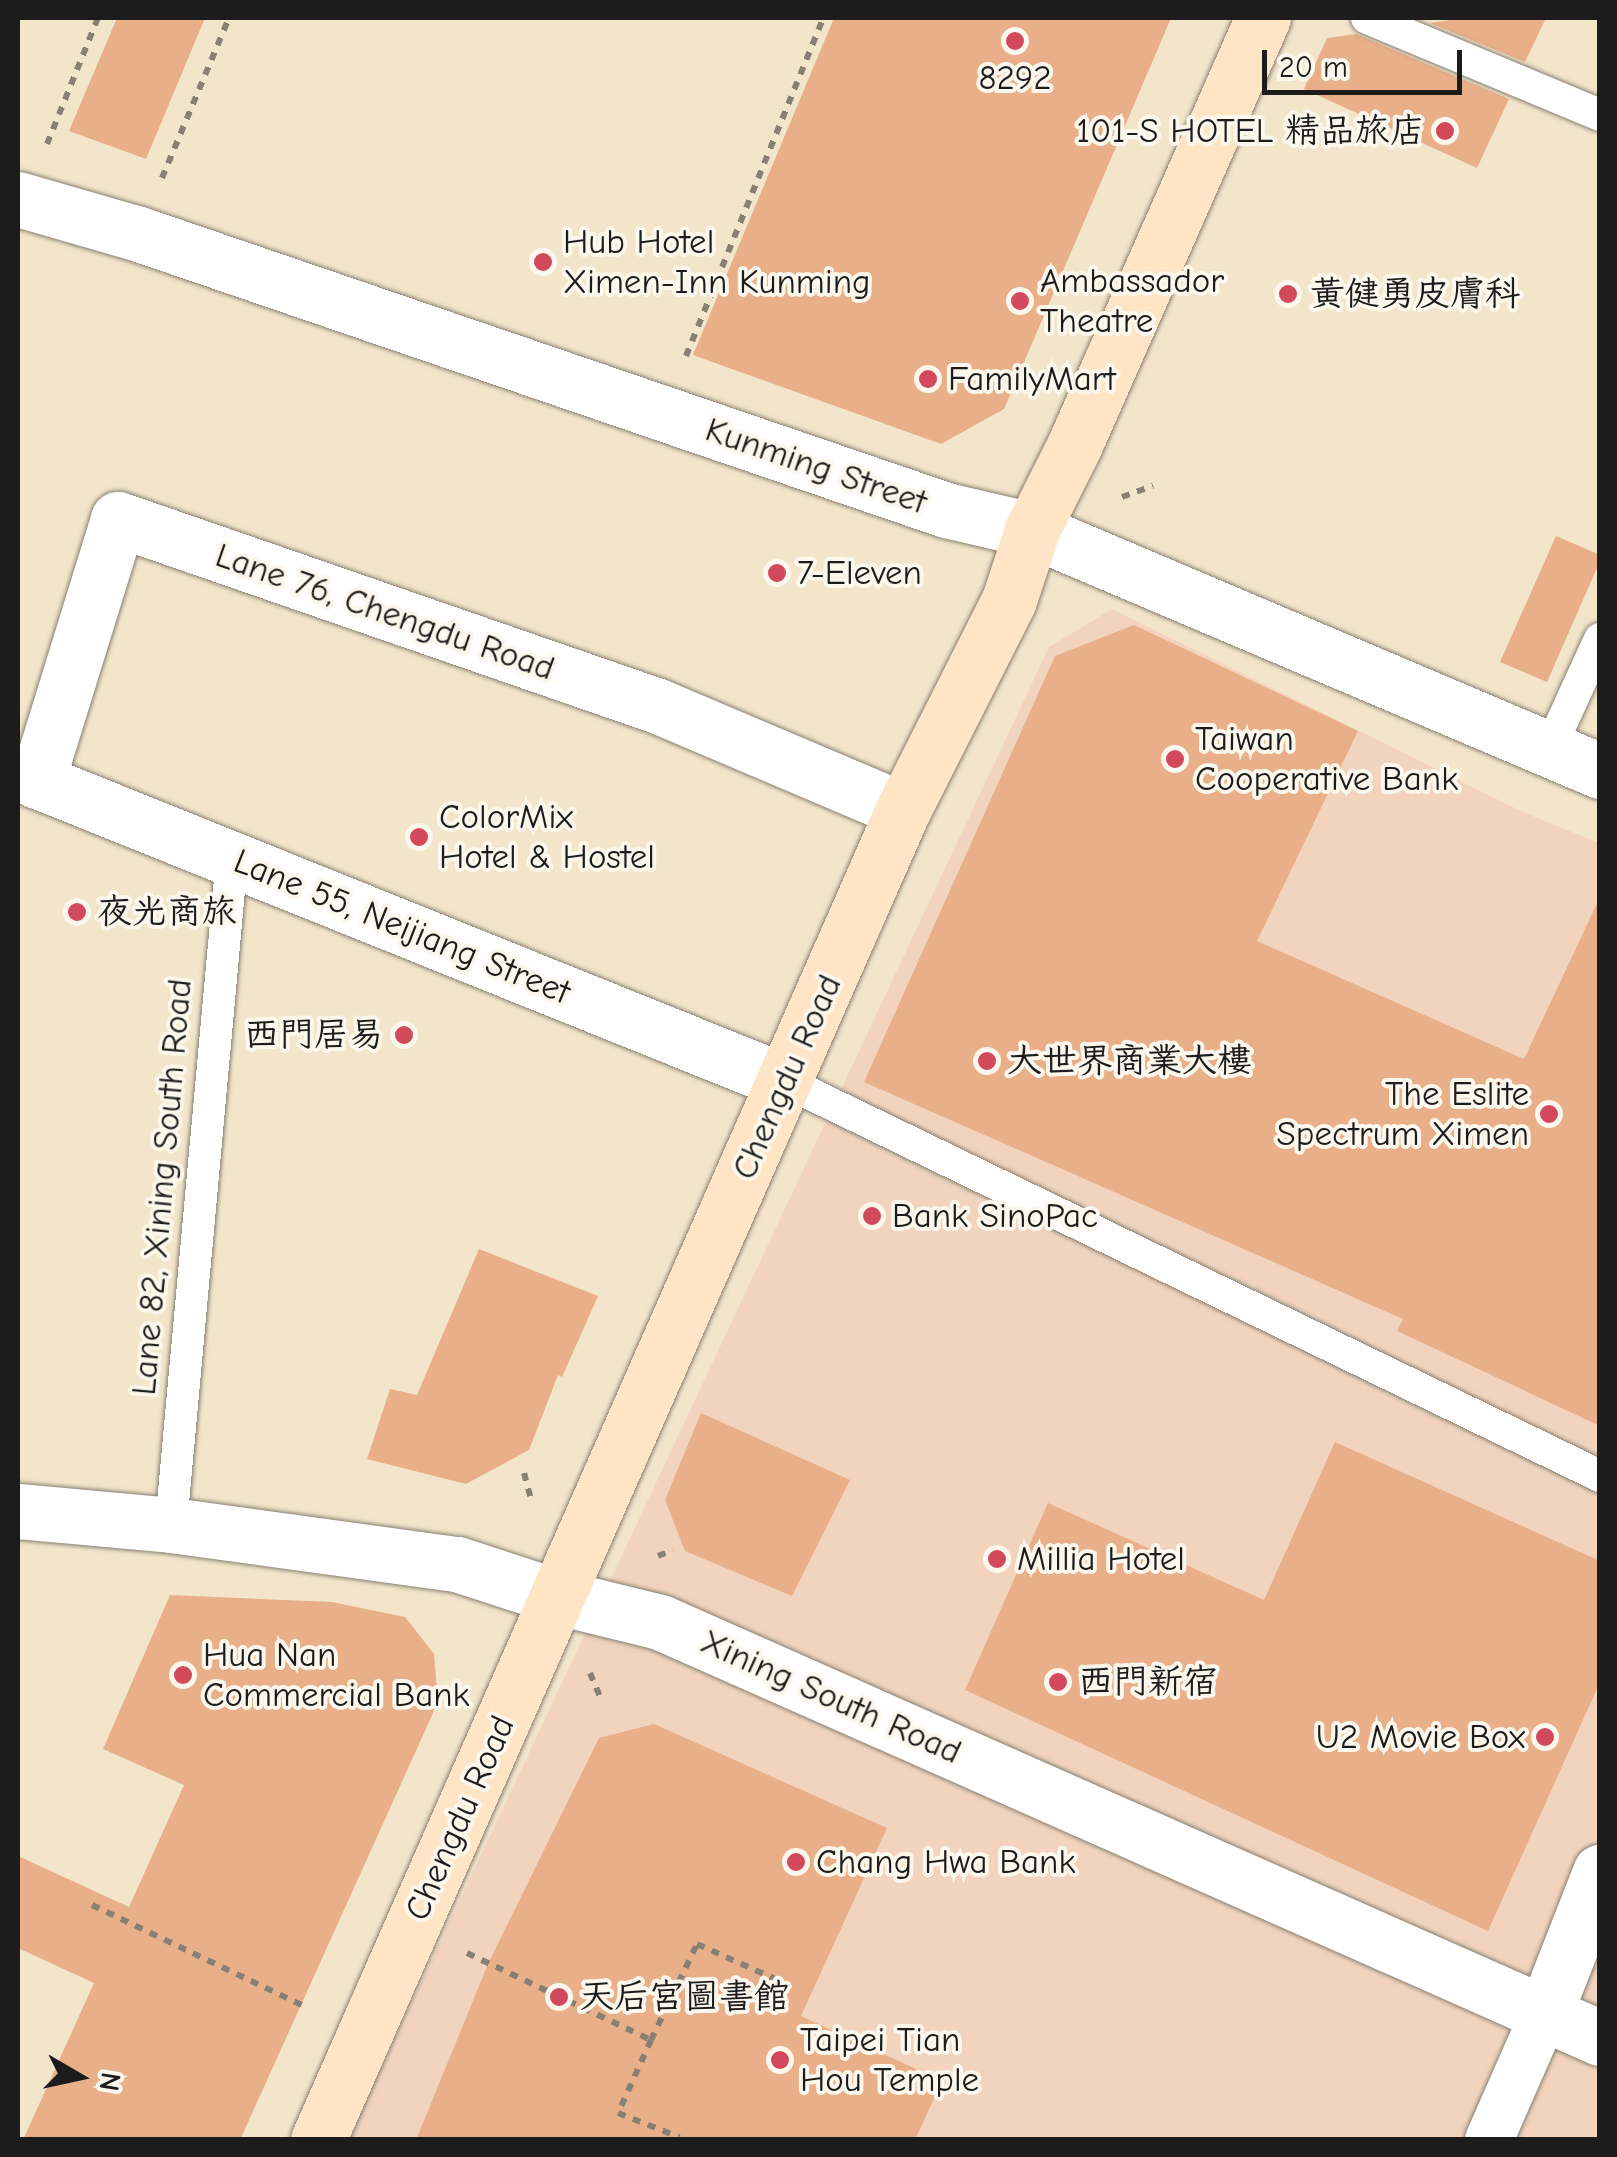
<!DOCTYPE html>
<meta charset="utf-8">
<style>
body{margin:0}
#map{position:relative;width:1617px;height:2157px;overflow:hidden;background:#f2e5ca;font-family:"Comic Neue","LXGW WenKai TC",sans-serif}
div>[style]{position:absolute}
.built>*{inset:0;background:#f2d4be}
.building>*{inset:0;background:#e8af89}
.path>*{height:6px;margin-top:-3px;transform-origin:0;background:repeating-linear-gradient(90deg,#878073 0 8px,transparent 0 16px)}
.roads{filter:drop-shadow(0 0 2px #878073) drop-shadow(0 0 2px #878073)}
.service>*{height:32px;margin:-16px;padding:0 16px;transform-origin:16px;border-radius:16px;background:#fff}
.pedestrian>*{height:48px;margin:-24px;padding:0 24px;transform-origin:24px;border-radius:24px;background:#fff}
.minor>*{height:55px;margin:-27.5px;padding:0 27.5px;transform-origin:27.5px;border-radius:27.5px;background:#fff}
.secondary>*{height:55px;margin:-27.5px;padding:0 27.5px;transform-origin:27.5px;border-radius:27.5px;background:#ffe4c6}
.dots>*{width:28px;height:28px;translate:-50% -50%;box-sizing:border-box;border:5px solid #fbf7ec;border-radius:50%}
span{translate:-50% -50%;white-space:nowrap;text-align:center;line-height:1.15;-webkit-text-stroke:8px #fbf7ec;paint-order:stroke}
.poi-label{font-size:35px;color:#1c1c1c}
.right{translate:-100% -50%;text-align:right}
.left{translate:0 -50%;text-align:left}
.street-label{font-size:35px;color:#1c1c1c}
.frame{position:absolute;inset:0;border:20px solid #1c1c1c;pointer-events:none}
.north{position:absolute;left:30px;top:2027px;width:100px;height:100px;-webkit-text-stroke:8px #fbf7ec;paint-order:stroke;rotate:99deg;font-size:28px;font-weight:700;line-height:40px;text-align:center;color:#1c1c1c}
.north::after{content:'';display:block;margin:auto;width:35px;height:45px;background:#1c1c1c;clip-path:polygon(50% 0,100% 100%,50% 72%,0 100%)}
.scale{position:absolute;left:1262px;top:50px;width:200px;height:45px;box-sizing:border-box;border:5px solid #1c1c1c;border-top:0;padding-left:12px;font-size:30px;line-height:35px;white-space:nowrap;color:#1c1c1c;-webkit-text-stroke:8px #fbf7ec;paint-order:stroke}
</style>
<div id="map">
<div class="built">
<i style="clip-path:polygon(1112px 609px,1523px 812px,1599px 843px,1599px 2139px,347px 2140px,1049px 647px)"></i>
</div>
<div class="building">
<i style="clip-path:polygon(117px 18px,205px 18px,146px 159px,69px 131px)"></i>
<i style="clip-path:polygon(834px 18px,1171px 18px,1004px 409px,941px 444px,693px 355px)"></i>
<i style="clip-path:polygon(1463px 18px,1546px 18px,1525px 62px,1430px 23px)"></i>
<i style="clip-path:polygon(1356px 34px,1509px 99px,1477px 168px,1304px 89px,1327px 38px)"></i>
<i style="clip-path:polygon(1556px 536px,1600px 555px,1600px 561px,1547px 682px,1500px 662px)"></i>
<i style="clip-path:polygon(1134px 625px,1358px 731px,1257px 941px,1524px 1059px,1600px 897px,1600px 1426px,1397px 1331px,1403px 1319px,864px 1082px,1055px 656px)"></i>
<i style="clip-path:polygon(479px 1249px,598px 1296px,562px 1377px,558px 1375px,529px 1450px,466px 1484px,367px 1459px,390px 1389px,417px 1395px)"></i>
<i style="clip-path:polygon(701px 1413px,850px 1480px,792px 1596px,685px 1551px,665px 1500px)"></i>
<i style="clip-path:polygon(1335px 1442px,1600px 1561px,1600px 1682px,1488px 1931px,965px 1690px,1048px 1503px,1264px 1600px)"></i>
<i style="clip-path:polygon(170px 1595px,332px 1602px,405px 1617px,434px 1654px,438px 1702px,240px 2140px,23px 2140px,94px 1983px,18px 1948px,18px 1856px,129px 1907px,184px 1785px,103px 1749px)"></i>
<i style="clip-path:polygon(654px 1724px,887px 1828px,801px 2016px,942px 2081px,915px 2140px,416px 2140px,488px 1964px,599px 1738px)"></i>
</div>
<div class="path">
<i style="left:47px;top:144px;width:136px;rotate:-68deg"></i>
<i style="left:162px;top:178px;width:173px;rotate:-67.3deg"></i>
<i style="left:686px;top:356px;width:365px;rotate:-67.9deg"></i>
<i style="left:1122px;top:497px;width:33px;rotate:-20deg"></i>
<i style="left:524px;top:1473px;width:24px;rotate:75deg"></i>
<i style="left:658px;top:1556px;width:16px;rotate:-22deg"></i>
<i style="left:590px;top:1673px;width:30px;rotate:67deg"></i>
<i style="left:92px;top:1905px;width:239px;rotate:25.5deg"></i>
<i style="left:467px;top:1953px;width:204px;rotate:25.3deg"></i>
<i style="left:651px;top:2040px;width:106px;rotate:-64.4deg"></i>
<i style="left:697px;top:1944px;width:95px;rotate:24.1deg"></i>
<i style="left:651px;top:2040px;width:80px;rotate:114.3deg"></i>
<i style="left:618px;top:2113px;width:66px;rotate:21.5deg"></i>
</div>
<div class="roads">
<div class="service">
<i style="left:1367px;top:18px;width:252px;rotate:22.6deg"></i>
<i style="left:1550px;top:748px;width:120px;rotate:-65.4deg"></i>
<i style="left:786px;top:1082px;width:904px;rotate:25.83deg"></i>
<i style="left:171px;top:1525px;width:671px;rotate:-84.78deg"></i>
</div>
<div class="pedestrian">
<i style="left:1489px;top:2140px;width:137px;rotate:-66.3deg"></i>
</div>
<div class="minor">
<i style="left:18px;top:199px;width:126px;rotate:16.1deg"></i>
<i style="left:139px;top:234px;width:853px;rotate:18.88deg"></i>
<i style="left:946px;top:510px;width:88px;rotate:13.1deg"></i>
<i style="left:1032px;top:530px;width:617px;rotate:22.99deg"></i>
<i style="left:18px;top:773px;width:828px;rotate:21.92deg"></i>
<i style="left:37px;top:781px;width:274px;rotate:-72.8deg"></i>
<i style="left:118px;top:519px;width:571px;rotate:19.1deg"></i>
<i style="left:658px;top:706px;width:266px;rotate:23deg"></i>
<i style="left:18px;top:1511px;width:154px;rotate:5.2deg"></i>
<i style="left:171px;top:1525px;width:289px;rotate:7.8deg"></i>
<i style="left:457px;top:1564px;width:106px;rotate:18.1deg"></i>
<i style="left:558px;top:1597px;width:105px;rotate:13.8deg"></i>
<i style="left:660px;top:1622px;width:1028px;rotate:23.87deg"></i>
<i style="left:1544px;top:2015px;width:154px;rotate:-68.6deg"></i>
</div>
<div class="secondary">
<i style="left:318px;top:2140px;width:1453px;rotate:-66.26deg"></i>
<i style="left:903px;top:810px;width:235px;rotate:-63.2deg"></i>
<i style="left:1009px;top:600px;width:74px;rotate:-71.8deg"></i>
<i style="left:1032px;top:530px;width:96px;rotate:-63.4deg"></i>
<i style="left:1075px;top:444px;width:466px;rotate:-66.2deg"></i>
</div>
</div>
<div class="dots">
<i style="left:1015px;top:41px;background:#d1495b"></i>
<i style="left:1445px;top:131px;background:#d1495b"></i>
<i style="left:543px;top:262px;background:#d1495b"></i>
<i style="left:1288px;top:294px;background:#d1495b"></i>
<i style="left:1020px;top:301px;background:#d1495b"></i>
<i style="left:928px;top:379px;background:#d1495b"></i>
<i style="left:777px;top:573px;background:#d1495b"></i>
<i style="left:1175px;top:759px;background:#d1495b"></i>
<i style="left:419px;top:837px;background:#d1495b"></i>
<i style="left:77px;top:912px;background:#d1495b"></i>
<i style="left:404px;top:1035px;background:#d1495b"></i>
<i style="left:987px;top:1061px;background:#d1495b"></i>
<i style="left:1549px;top:1114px;background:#d1495b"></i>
<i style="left:872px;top:1216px;background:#d1495b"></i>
<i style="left:997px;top:1559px;background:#d1495b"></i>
<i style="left:183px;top:1675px;background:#d1495b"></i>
<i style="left:1058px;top:1682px;background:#d1495b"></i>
<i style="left:1545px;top:1737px;background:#d1495b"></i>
<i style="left:796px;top:1862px;background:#d1495b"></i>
<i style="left:559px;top:1997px;background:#d1495b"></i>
<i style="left:780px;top:2060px;background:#d1495b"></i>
</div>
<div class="poi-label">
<span style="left:1015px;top:78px">8292</span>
<span class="right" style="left:1425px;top:131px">101-S HOTEL 精品旅店</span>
<span class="left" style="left:563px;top:262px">Hub Hotel<br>Ximen-Inn Kunming</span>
<span class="left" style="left:1040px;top:301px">Ambassador<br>Theatre</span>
<span class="left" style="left:1310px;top:294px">黃健勇皮膚科</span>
<span class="left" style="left:948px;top:379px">FamilyMart</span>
<span class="left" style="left:797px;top:573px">7-Eleven</span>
<span class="left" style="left:1195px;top:759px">Taiwan<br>Cooperative Bank</span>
<span class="left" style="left:439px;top:837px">ColorMix<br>Hotel &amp; Hostel</span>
<span class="left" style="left:97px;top:912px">夜光商旅</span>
<span class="right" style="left:384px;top:1035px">西門居易</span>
<span class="left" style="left:1007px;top:1061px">大世界商業大樓</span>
<span class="right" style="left:1529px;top:1114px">The Eslite<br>Spectrum Ximen</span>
<span class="left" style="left:892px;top:1216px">Bank SinoPac</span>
<span class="left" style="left:1017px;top:1559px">Millia Hotel</span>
<span class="left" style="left:203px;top:1675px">Hua Nan<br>Commercial Bank</span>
<span class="left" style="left:1078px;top:1682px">西門新宿</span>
<span class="right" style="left:1525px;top:1737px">U2 Movie Box</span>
<span class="left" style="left:816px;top:1862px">Chang Hwa Bank</span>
<span class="left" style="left:579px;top:1997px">天后宮圖書館</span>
<span class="left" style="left:800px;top:2060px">Taipei Tian<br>Hou Temple</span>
</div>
<div class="street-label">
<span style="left:816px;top:466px;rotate:19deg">Kunming Street</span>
<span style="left:385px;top:612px;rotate:19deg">Lane 76, Chengdu Road</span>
<span style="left:402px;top:927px;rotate:22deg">Lane 55, Neijiang Street</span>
<span style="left:787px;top:1077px;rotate:-66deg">Chengdu Road</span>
<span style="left:162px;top:1187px;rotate:-85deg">Lane 82, Xining South Road</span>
<span style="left:831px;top:1697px;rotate:24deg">Xining South Road</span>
<span style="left:460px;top:1818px;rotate:-66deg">Chengdu Road</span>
</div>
<div class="frame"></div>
<div class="north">N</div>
<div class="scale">20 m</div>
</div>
